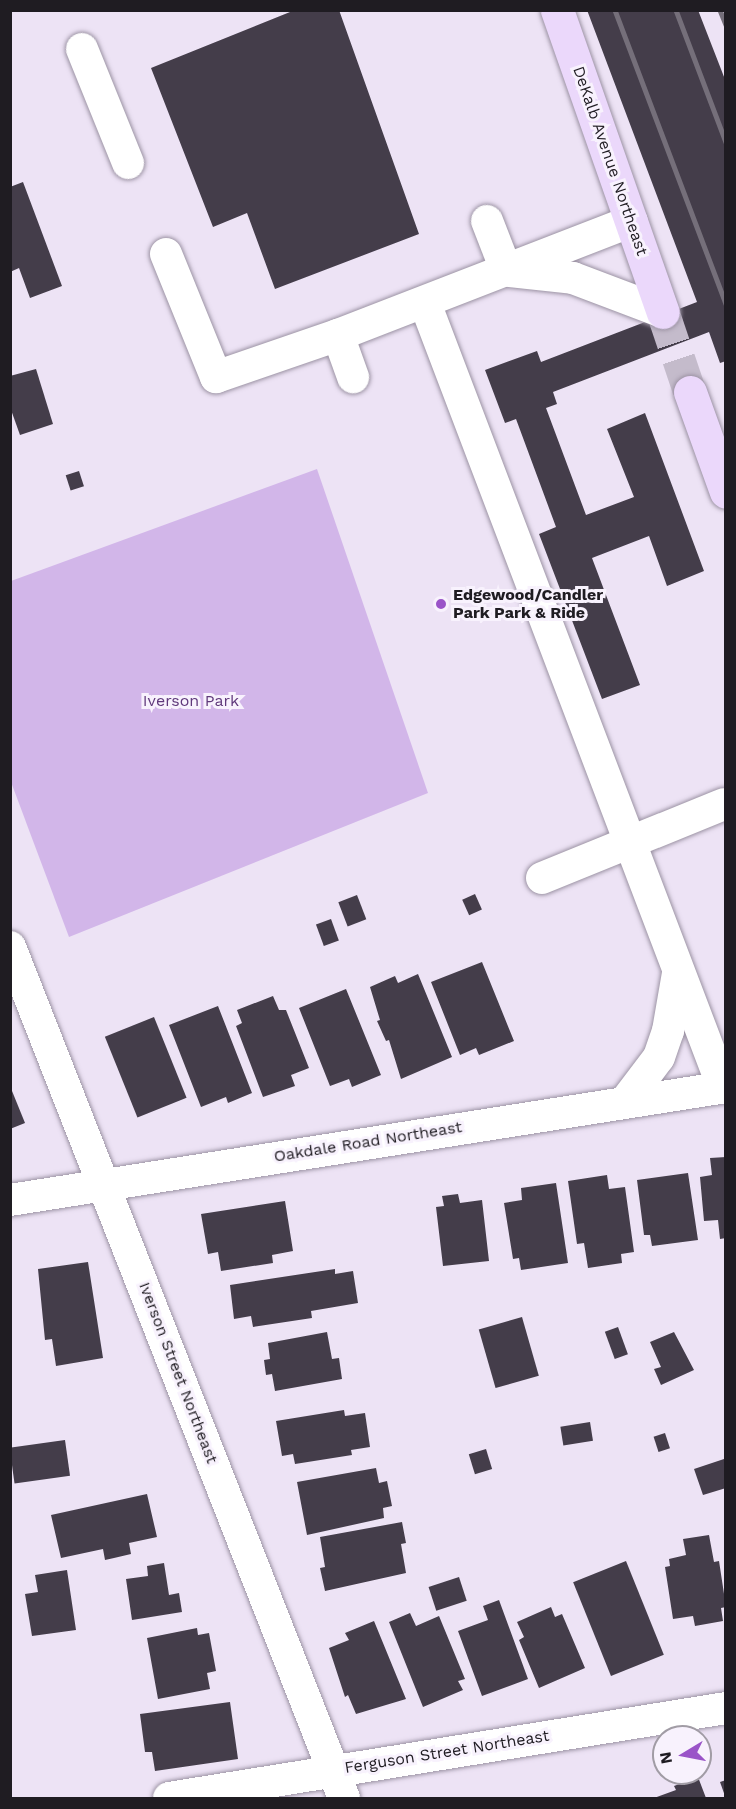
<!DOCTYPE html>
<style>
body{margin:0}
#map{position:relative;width:736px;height:1809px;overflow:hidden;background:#ede3f5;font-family:"Work Sans",sans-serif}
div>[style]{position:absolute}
.green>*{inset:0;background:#d2b6e9}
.building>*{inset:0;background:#443d4a;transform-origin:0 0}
.major-tunnel>*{height:33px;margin-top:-16.5px;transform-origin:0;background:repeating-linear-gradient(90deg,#c4bbcb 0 33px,transparent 0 49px)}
.roads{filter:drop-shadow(0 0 2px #9c93a4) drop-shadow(0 0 2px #9c93a4)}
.minor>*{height:32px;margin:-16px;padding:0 16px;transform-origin:16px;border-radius:16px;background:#fff}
.major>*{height:33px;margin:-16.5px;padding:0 16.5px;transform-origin:16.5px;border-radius:16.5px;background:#ebd8fb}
.rail>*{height:4.5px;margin:-2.25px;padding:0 2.25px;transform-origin:2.25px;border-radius:2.25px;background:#756f7a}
.dots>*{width:16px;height:16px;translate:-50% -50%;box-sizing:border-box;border:3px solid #f8f2fd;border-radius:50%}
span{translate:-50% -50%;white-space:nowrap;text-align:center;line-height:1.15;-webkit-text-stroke:6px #f8f2fd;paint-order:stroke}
.street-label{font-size:16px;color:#1f1c22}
.poi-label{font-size:16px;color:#1f1c22;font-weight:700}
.left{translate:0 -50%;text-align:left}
.park-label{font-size:16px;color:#5f387b}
.frame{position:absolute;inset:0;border:12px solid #1f1c22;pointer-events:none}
.north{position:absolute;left:652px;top:1725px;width:60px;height:60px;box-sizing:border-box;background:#f8f2fd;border:2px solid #a19ca5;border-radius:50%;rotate:260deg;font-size:16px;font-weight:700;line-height:24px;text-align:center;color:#1f1c22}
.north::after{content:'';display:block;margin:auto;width:21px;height:27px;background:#9a54c8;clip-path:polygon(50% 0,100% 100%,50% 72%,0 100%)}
</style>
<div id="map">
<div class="green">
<i style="clip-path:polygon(317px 469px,428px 793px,69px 937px,11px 782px,11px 581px)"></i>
</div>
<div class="building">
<i style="clip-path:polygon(295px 10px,339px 10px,419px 234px,275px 289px,247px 213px,213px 227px,151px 68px)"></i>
<i style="clip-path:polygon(587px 10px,698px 10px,726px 82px,726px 361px,720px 363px,709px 332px,553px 392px,557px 404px,546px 408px,586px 515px,634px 497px,607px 429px,645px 413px,704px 571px,667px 586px,649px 536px,592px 558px,640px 685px,602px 699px,539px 534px,556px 527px,516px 419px,505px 423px,485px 370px,537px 351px,541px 362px,697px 302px)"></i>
<i style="clip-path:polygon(23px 182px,62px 286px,30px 298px,19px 268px,10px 272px,10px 187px)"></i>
<i style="clip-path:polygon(36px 369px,53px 424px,20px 435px,10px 407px,10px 376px)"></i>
<i style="left:79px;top:471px;width:16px;height:14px;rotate:72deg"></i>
<i style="left:475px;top:894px;width:17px;height:14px;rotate:66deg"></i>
<i style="left:357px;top:895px;width:26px;height:20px;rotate:69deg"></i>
<i style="left:331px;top:919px;width:23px;height:16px;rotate:70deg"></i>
<i style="clip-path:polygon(482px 962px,514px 1041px,479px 1055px,476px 1048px,460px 1055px,431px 982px)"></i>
<i style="clip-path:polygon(418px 974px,452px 1057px,401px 1079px,389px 1040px,386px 1041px,377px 1021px,380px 1020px,370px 987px,395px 976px,398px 983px)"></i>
<i style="clip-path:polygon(346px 989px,381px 1075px,352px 1087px,349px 1079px,330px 1086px,299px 1008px)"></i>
<i style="clip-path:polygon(273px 996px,279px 1010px,286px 1010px,309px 1068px,291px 1075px,295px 1086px,263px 1097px,236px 1026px,242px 1023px,237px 1010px)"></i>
<i style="clip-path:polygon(218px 1006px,252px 1093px,228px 1103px,226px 1097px,201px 1107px,169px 1025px)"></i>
<i style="left:154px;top:1017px;width:87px;height:53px;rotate:68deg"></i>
<i style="clip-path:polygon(10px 1086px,25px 1123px,10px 1129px)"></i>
<i style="clip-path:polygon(726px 1157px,726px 1238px,720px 1239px,718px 1220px,704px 1221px,700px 1177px,712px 1175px,710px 1158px)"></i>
<i style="clip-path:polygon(688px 1173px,698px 1240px,652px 1246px,650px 1235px,644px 1235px,637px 1180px)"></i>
<i style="clip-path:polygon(607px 1175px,609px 1189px,625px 1187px,634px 1252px,621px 1254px,622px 1263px,588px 1268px,584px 1243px,577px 1244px,568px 1181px)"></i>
<i style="clip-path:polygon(556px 1183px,568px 1263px,521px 1270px,519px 1258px,513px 1259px,504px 1203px,522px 1200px,521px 1188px)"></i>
<i style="clip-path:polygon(458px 1194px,460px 1203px,482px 1200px,489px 1261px,443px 1266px,436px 1207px,444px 1206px,442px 1196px)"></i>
<i style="clip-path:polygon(285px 1201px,293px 1251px,272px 1255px,273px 1263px,221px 1271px,218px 1252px,208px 1254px,201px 1214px)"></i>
<i style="clip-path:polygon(88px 1262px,103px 1358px,56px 1366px,52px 1339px,45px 1340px,38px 1269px)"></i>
<i style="clip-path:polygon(335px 1269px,335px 1274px,353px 1271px,358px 1303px,311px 1311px,312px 1318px,253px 1327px,251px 1316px,234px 1319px,230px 1285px)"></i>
<i style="left:522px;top:1317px;width:61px;height:45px;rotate:74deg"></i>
<i style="left:618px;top:1327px;width:29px;height:14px;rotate:70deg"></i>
<i style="clip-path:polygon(327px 1332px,332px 1359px,339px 1358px,342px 1379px,275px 1391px,272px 1374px,266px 1375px,264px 1360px,270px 1359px,268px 1343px)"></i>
<i style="clip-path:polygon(674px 1332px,694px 1370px,661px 1385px,654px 1369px,661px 1367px,650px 1342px)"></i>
<i style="clip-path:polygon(344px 1410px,345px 1416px,365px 1413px,370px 1447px,351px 1450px,352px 1455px,295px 1464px,293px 1454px,282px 1456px,276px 1421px)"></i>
<i style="left:590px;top:1422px;width:19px;height:30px;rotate:81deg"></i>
<i style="left:665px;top:1433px;width:16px;height:12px;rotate:72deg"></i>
<i style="left:65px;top:1440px;width:36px;height:56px;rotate:82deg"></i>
<i style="left:486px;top:1449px;width:21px;height:18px;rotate:73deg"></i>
<i style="clip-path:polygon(724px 1459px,726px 1488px,703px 1495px,694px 1469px)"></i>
<i style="clip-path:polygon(376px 1468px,379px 1483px,387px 1481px,392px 1506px,383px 1508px,384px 1518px,307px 1535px,297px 1482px)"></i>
<i style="clip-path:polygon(147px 1494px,157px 1537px,129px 1543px,131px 1554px,114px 1558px,105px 1560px,103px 1549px,61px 1558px,51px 1515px)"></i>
<i style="clip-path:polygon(402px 1522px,406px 1543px,401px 1544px,406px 1573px,325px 1591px,320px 1568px,325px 1567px,320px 1537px)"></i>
<i style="clip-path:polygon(709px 1535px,714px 1562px,719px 1561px,726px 1607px,721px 1608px,723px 1621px,695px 1626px,693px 1616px,673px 1619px,665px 1567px,670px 1566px,669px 1559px,686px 1555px,683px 1539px)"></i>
<i style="left:626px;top:1561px;width:101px;height:57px;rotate:68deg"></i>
<i style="clip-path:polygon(164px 1563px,169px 1595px,179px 1593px,182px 1612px,132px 1620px,126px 1579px,148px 1576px,147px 1566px)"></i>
<i style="clip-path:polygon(67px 1570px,76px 1630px,32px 1636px,25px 1594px,38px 1592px,35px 1575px)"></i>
<i style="left:459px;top:1577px;width:25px;height:32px;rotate:72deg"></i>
<i style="clip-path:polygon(499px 1600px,528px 1679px,482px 1696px,458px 1631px,488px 1620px,483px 1606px)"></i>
<i style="clip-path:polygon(551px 1607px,555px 1617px,562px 1614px,585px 1668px,539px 1688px,519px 1640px,524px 1637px,517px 1622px)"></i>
<i style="clip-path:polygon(410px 1613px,416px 1626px,439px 1616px,465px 1679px,458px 1681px,463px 1690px,423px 1707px,389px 1622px)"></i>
<i style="clip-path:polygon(374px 1621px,406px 1699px,356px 1714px,348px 1695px,345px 1697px,329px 1648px,349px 1640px,345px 1633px)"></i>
<i style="clip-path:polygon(197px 1628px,198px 1635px,209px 1633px,216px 1671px,207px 1673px,210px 1689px,158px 1699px,147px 1638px)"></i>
<i style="clip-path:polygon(230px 1702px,238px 1759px,155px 1771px,152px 1752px,145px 1752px,140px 1714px)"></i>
<i style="clip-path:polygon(698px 1777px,706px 1798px,654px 1798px,676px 1790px,674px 1786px)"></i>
<i style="clip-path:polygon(726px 1780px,726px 1796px,725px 1796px,720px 1782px)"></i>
</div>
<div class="major-tunnel">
<i style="left:663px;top:312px;width:84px;rotate:71.4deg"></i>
</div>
<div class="roads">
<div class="minor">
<i style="left:82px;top:49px;width:123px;rotate:68deg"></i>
<i style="left:487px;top:221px;width:53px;rotate:68.8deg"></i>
<i style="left:166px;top:254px;width:133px;rotate:67.9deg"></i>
<i style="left:216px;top:377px;width:129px;rotate:-19deg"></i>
<i style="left:338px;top:335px;width:315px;rotate:-21.2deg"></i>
<i style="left:510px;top:271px;width:63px;rotate:6.3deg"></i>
<i style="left:573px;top:278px;width:96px;rotate:20.7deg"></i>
<i style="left:425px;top:303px;width:839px;rotate:69.19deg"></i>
<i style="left:338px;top:335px;width:45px;rotate:70.3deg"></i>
<i style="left:542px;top:878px;width:196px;rotate:-22.1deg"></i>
<i style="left:10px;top:947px;width:914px;rotate:68.57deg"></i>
<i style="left:625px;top:1102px;width:56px;rotate:-52.9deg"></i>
<i style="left:659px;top:1057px;width:28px;rotate:-71deg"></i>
<i style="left:668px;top:1031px;width:59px;rotate:-80.2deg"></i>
<i style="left:10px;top:1200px;width:725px;rotate:-8.97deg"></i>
<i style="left:169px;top:1798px;width:564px;rotate:-9.18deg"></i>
</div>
<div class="major">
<i style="left:557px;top:10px;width:320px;rotate:70.7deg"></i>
<i style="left:690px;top:392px;width:106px;rotate:70.2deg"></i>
</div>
</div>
<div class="rail">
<i style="left:615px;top:10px;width:314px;rotate:69.3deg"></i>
<i style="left:676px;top:10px;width:141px;rotate:69.3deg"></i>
<i style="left:720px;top:10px;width:16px;rotate:68deg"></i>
</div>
<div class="dots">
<i style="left:441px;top:604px;background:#9a54c8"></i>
</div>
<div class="street-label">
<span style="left:610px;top:161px;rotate:71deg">DeKalb Avenue Northeast</span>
<span style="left:368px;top:1142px;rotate:-9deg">Oakdale Road Northeast</span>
<span style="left:178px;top:1373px;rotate:69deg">Iverson Street Northeast</span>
<span style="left:447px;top:1752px;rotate:-9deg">Ferguson Street Northeast</span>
</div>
<div class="poi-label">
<span class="left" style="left:453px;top:604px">Edgewood/Candler<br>Park Park &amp; Ride</span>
</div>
<div class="park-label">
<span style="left:191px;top:701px">Iverson Park</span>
</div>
<div class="frame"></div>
<div class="north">N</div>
</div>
